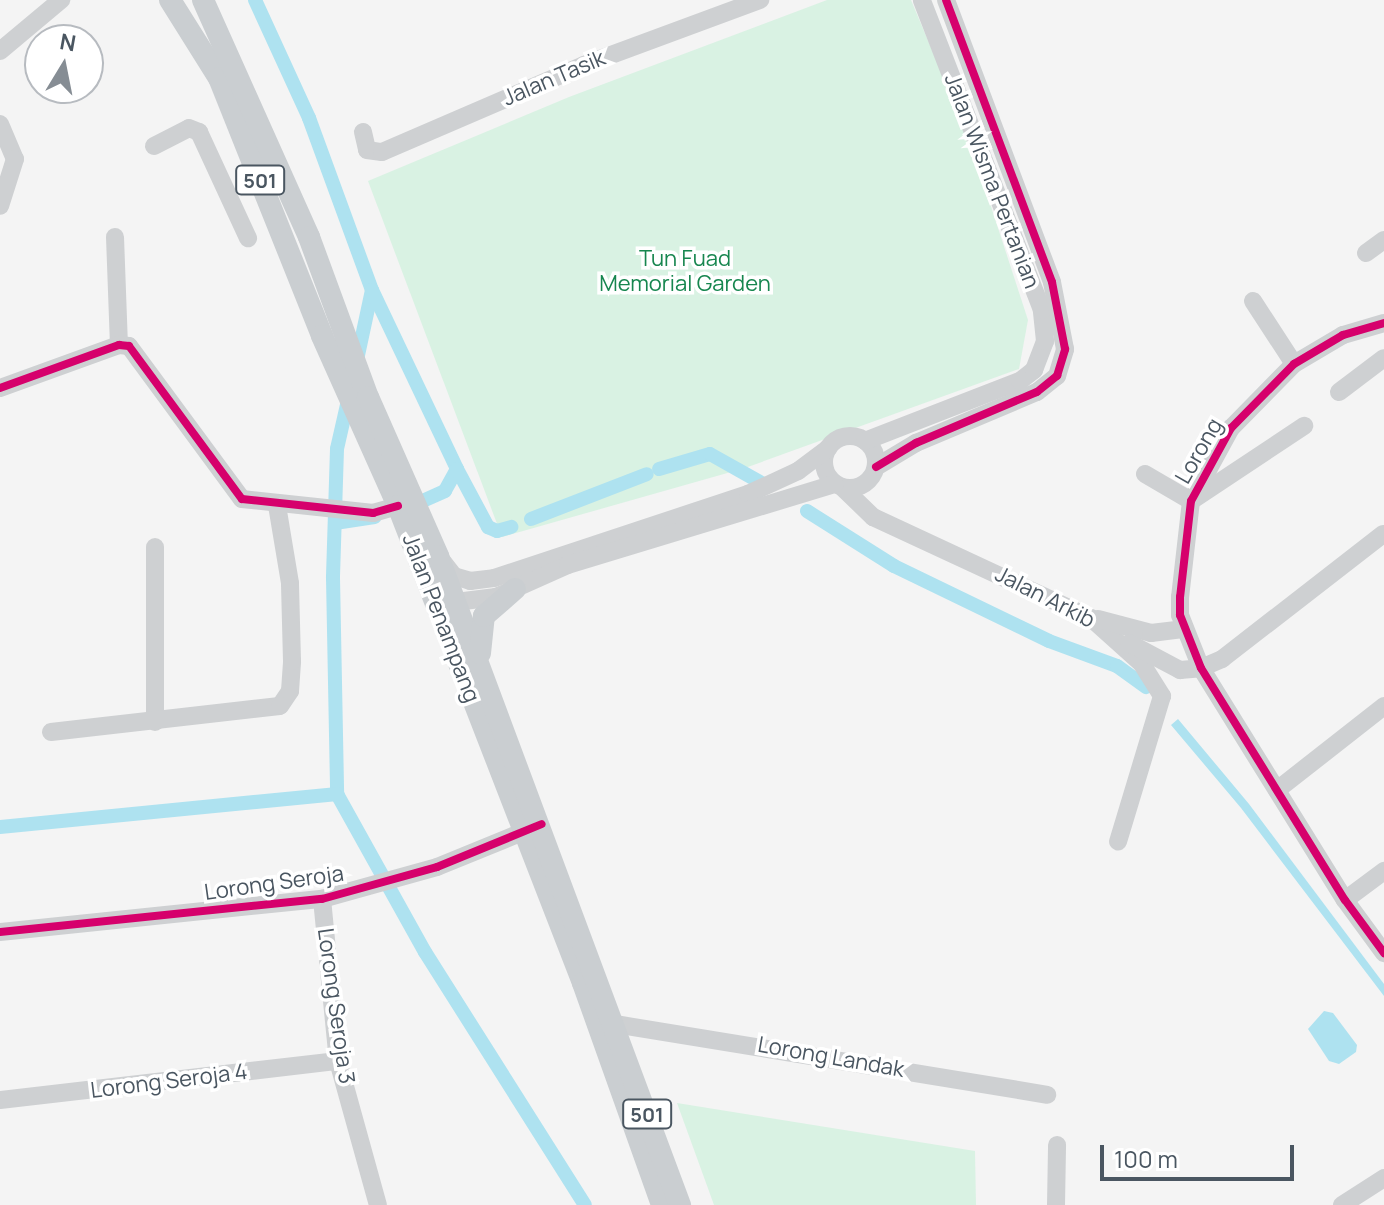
<!DOCTYPE html>
<style>
body{margin:0}
#map{position:relative;width:1384px;height:1205px;overflow:hidden;background:#f4f4f4;font-family:Manrope,sans-serif}
div>[style]{position:absolute}
.green>*{inset:0;background:#d9f2e3}
.water>*{inset:0;background:#aee2f0}
.canal>*{height:14px;margin:-7px;padding:0 7px;transform-origin:7px;border-radius:7px;background:#aee2f0}
.minor>*{height:18px;margin:-9px;padding:0 9px;transform-origin:9px;border-radius:9px;background:#ced0d2}
.minor>.ring{margin:-9px;padding:0;box-sizing:content-box;background:none;border:18px solid #ced0d2;border-radius:50%}
.major>*{height:22px;margin:-11px;padding:0 11px;transform-origin:11px;border-radius:11px;background:#caced1}
.cycleway>*{height:8px;margin:-4px;padding:0 4px;transform-origin:4px;border-radius:4px;background:#d6006c}
span{translate:-50% -50%;white-space:nowrap;text-align:center;line-height:1.15;-webkit-text-stroke:7px #fff;paint-order:stroke}
.shield-label span{padding:2px 6px;background:#fff;border:2px solid;border-radius:6px;-webkit-text-stroke-width:0}
.shield-label{font-size:20px;color:#4a5661;font-weight:700}
.street-label{font-size:22px;color:#4a5661}
.park-label{font-size:22px;color:#17864f}
.north{position:absolute;left:24px;top:24px;width:80px;height:80px;box-sizing:border-box;background:#fff;border:2px solid #b7bbc0;border-radius:50%;rotate:10deg;font-size:22px;font-weight:700;line-height:32px;text-align:center;color:#4a5661}
.north::after{content:'';display:block;margin:auto;width:28px;height:36px;background:#868d94;clip-path:polygon(50% 0,100% 100%,50% 72%,0 100%)}
.scale{position:absolute;left:1100px;top:1145px;width:194px;height:36px;box-sizing:border-box;border:4px solid #4a5661;border-top:0;padding-left:10px;font-size:24px;line-height:28px;white-space:nowrap;color:#4a5661;-webkit-text-stroke:6px #fff;paint-order:stroke}
</style>
<div id="map">
<div class="green">
<i style="clip-path:polygon(827px 0,911px 0,968px 136px,1028px 320px,1019px 369px,745px 468px,502px 537px,368px 181px,569px 97px)"></i>
<i style="clip-path:polygon(677px 1103px,975px 1151px,976px 1205px,714px 1205px)"></i>
</div>
<div class="water">
<i style="clip-path:polygon(1178px 719px,1249px 804px,1384px 984px,1384px 996px,1241px 808px,1171px 725px)"></i>
<i style="clip-path:polygon(1324px 1011px,1333px 1013px,1357px 1045px,1356px 1052px,1339px 1064px,1329px 1061px,1308px 1029px)"></i>
</div>
<div class="canal">
<i style="left:255px;top:0;width:130px;rotate:65.4deg"></i>
<i style="left:309px;top:118px;width:183px;rotate:69.9deg"></i>
<i style="left:372px;top:290px;width:72px;rotate:102.1deg"></i>
<i style="left:372px;top:290px;width:198px;rotate:64.6deg"></i>
<i style="left:457px;top:469px;width:25px;rotate:119deg"></i>
<i style="left:445px;top:491px;width:37px;rotate:156deg"></i>
<i style="left:349px;top:396px;width:54px;rotate:102.8deg"></i>
<i style="left:337px;top:449px;width:129px;rotate:91.8deg"></i>
<i style="left:333px;top:578px;width:216px;rotate:88.9deg"></i>
<i style="left:337px;top:794px;width:181px;rotate:60.9deg"></i>
<i style="left:425px;top:952px;width:299px;rotate:57.7deg"></i>
<i style="left:457px;top:469px;width:66px;rotate:61.9deg"></i>
<i style="left:488px;top:527px;width:10px;rotate:24deg"></i>
<i style="left:497px;top:531px;width:15px;rotate:-16deg"></i>
<i style="left:659px;top:469px;width:53px;rotate:-16.4deg"></i>
<i style="left:710px;top:454px;width:65px;rotate:29.3deg"></i>
<i style="left:807px;top:511px;width:103px;rotate:32.3deg"></i>
<i style="left:894px;top:566px;width:172px;rotate:25.8deg"></i>
<i style="left:1049px;top:641px;width:72px;rotate:20.2deg"></i>
<i style="left:1117px;top:666px;width:36px;rotate:36deg"></i>
<i style="left:531px;top:519px;width:124px;rotate:-21.2deg"></i>
<i style="left:335px;top:523px;width:40px;rotate:-8.5deg"></i>
<i style="left:0;top:827px;width:339px;rotate:-5.6deg"></i>
</div>
<div class="minor">
<i style="left:0;top:51px;width:80px;rotate:-39.9deg"></i>
<i style="left:0;top:124px;width:38px;rotate:67deg"></i>
<i style="left:15px;top:159px;width:49px;rotate:107.7deg"></i>
<i style="left:363px;top:132px;width:18px;rotate:77deg"></i>
<i style="left:367px;top:150px;width:15px;rotate:8deg"></i>
<i style="left:382px;top:152px;width:220px;rotate:-23.3deg"></i>
<i style="left:584px;top:65px;width:188px;rotate:-20.3deg"></i>
<i style="left:154px;top:146px;width:39px;rotate:-27deg"></i>
<i style="left:189px;top:128px;width:11px;rotate:22deg"></i>
<i style="left:199px;top:132px;width:117px;rotate:65.2deg"></i>
<i style="left:115px;top:237px;width:108px;rotate:87.9deg"></i>
<i style="left:1366px;top:253px;width:22px;rotate:-36deg"></i>
<i style="left:1253px;top:301px;width:75px;rotate:56.9deg"></i>
<i style="left:1384px;top:323px;width:43px;rotate:163.7deg"></i>
<i style="left:1343px;top:335px;width:57px;rotate:149.4deg"></i>
<i style="left:1294px;top:364px;width:90px;rotate:134.5deg"></i>
<i style="left:1231px;top:428px;width:83px;rotate:118.7deg"></i>
<i style="left:1191px;top:501px;width:97px;rotate:96.5deg"></i>
<i style="left:1180px;top:597px;width:18px;rotate:90deg"></i>
<i style="left:1180px;top:615px;width:57px;rotate:68.4deg"></i>
<i style="left:1201px;top:668px;width:273px;rotate:58.2deg"></i>
<i style="left:1345px;top:900px;width:66px;rotate:53.7deg"></i>
<i style="left:0;top:388px;width:127px;rotate:-19.9deg"></i>
<i style="left:119px;top:345px;width:10px;rotate:6deg"></i>
<i style="left:129px;top:346px;width:190px;rotate:53.6deg"></i>
<i style="left:242px;top:499px;width:132px;rotate:6.1deg"></i>
<i style="left:373px;top:513px;width:26px;rotate:-16deg"></i>
<i style="left:1339px;top:392px;width:56px;rotate:-37.1deg"></i>
<i class="ring" style="left:824px;top:436px;width:34px;height:34px"></i>
<i style="left:865px;top:441px;width:166px;rotate:-21.2deg"></i>
<i style="left:1020px;top:381px;width:18px;rotate:-38deg"></i>
<i style="left:1034px;top:370px;width:31px;rotate:-69deg"></i>
<i style="left:1045px;top:341px;width:31px;rotate:-96deg"></i>
<i style="left:1042px;top:310px;width:332px;rotate:-111.2deg"></i>
<i style="left:876px;top:467px;width:47px;rotate:-31deg"></i>
<i style="left:916px;top:443px;width:131px;rotate:-22.9deg"></i>
<i style="left:1037px;top:392px;width:26px;rotate:-39deg"></i>
<i style="left:1057px;top:376px;width:28px;rotate:-73deg"></i>
<i style="left:1065px;top:349px;width:68px;rotate:-101deg"></i>
<i style="left:1052px;top:282px;width:301px;rotate:-110.6deg"></i>
<i style="left:1145px;top:474px;width:53px;rotate:30.4deg"></i>
<i style="left:1191px;top:501px;width:136px;rotate:-33.6deg"></i>
<i style="left:843px;top:488px;width:42px;rotate:44deg"></i>
<i style="left:873px;top:517px;width:240px;rotate:24.9deg"></i>
<i style="left:1091px;top:618px;width:69px;rotate:42deg"></i>
<i style="left:1142px;top:664px;width:38px;rotate:58deg"></i>
<i style="left:1162px;top:696px;width:152px;rotate:106.8deg"></i>
<i style="left:443px;top:562px;width:18px;rotate:52deg"></i>
<i style="left:454px;top:576px;width:17px;rotate:17deg"></i>
<i style="left:470px;top:581px;width:24px;rotate:-7deg"></i>
<i style="left:494px;top:578px;width:268px;rotate:-18.3deg"></i>
<i style="left:748px;top:494px;width:55px;rotate:-24.7deg"></i>
<i style="left:798px;top:471px;width:38px;rotate:-37deg"></i>
<i style="left:456px;top:602px;width:40px;rotate:-7.1deg"></i>
<i style="left:496px;top:597px;width:79px;rotate:-24deg"></i>
<i style="left:568px;top:565px;width:279px;rotate:-16.9deg"></i>
<i style="left:1098px;top:619px;width:55px;rotate:14.8deg"></i>
<i style="left:1151px;top:633px;width:34px;rotate:-7deg"></i>
<i style="left:1129px;top:643px;width:58px;rotate:27.9deg"></i>
<i style="left:1180px;top:670px;width:21px;rotate:-5deg"></i>
<i style="left:1201px;top:668px;width:23px;rotate:-23deg"></i>
<i style="left:1222px;top:659px;width:204px;rotate:-37.8deg"></i>
<i style="left:155px;top:722px;width:175px;rotate:-90deg"></i>
<i style="left:51px;top:732px;width:230px;rotate:-6.5deg"></i>
<i style="left:280px;top:706px;width:18px;rotate:-56deg"></i>
<i style="left:290px;top:691px;width:30px;rotate:-86deg"></i>
<i style="left:292px;top:661px;width:78px;rotate:-91.5deg"></i>
<i style="left:290px;top:583px;width:79px;rotate:-99.5deg"></i>
<i style="left:1277px;top:790px;width:136px;rotate:-38.1deg"></i>
<i style="left:322px;top:899px;width:163px;rotate:84.4deg"></i>
<i style="left:338px;top:1061px;width:149px;rotate:74.5deg"></i>
<i style="left:1345px;top:900px;width:49px;rotate:-36.6deg"></i>
<i style="left:0;top:932px;width:324px;rotate:-5.9deg"></i>
<i style="left:322px;top:899px;width:119px;rotate:-15.5deg"></i>
<i style="left:437px;top:867px;width:106px;rotate:-22.2deg"></i>
<i style="left:615px;top:1024px;width:438px;rotate:9.3deg"></i>
<i style="left:0;top:1100px;width:340px;rotate:-6.6deg"></i>
<i style="left:1056px;top:1205px;width:60px;rotate:-89deg"></i>
<i style="left:1342px;top:1205px;width:50px;rotate:-32.7deg"></i>
</div>
<div class="major">
<i style="left:170px;top:0;width:92px;rotate:57.9deg"></i>
<i style="left:219px;top:78px;width:278px;rotate:68.2deg"></i>
<i style="left:322px;top:336px;width:186px;rotate:65.9deg"></i>
<i style="left:398px;top:506px;width:512px;rotate:68.8deg"></i>
<i style="left:583px;top:983px;width:236px;rotate:70.4deg"></i>
<i style="left:203px;top:0;width:260px;rotate:65.9deg"></i>
<i style="left:309px;top:237px;width:171px;rotate:69.8deg"></i>
<i style="left:368px;top:397px;width:174px;rotate:66.2deg"></i>
<i style="left:438px;top:556px;width:693px;rotate:69.55deg"></i>
<i style="left:480px;top:653px;width:37px;rotate:-84deg"></i>
<i style="left:484px;top:616px;width:41px;rotate:-41.1deg"></i>
</div>
<div class="cycleway">
<i style="left:1384px;top:323px;width:43px;rotate:163.7deg"></i>
<i style="left:1343px;top:335px;width:57px;rotate:149.4deg"></i>
<i style="left:1294px;top:364px;width:90px;rotate:134.5deg"></i>
<i style="left:1231px;top:428px;width:83px;rotate:118.7deg"></i>
<i style="left:1191px;top:501px;width:97px;rotate:96.5deg"></i>
<i style="left:1180px;top:597px;width:18px;rotate:90deg"></i>
<i style="left:1180px;top:615px;width:57px;rotate:68.4deg"></i>
<i style="left:1201px;top:668px;width:273px;rotate:58.2deg"></i>
<i style="left:1345px;top:900px;width:66px;rotate:53.7deg"></i>
<i style="left:0;top:388px;width:127px;rotate:-19.9deg"></i>
<i style="left:119px;top:345px;width:10px;rotate:6deg"></i>
<i style="left:129px;top:346px;width:190px;rotate:53.6deg"></i>
<i style="left:242px;top:499px;width:132px;rotate:6.1deg"></i>
<i style="left:373px;top:513px;width:26px;rotate:-16deg"></i>
<i style="left:876px;top:467px;width:47px;rotate:-31deg"></i>
<i style="left:916px;top:443px;width:131px;rotate:-22.9deg"></i>
<i style="left:1037px;top:392px;width:26px;rotate:-39deg"></i>
<i style="left:1057px;top:376px;width:28px;rotate:-73deg"></i>
<i style="left:1065px;top:349px;width:68px;rotate:-101deg"></i>
<i style="left:1052px;top:282px;width:301px;rotate:-110.6deg"></i>
<i style="left:0;top:932px;width:324px;rotate:-5.9deg"></i>
<i style="left:322px;top:899px;width:119px;rotate:-15.5deg"></i>
<i style="left:437px;top:867px;width:113px;rotate:-22.3deg"></i>
</div>
<div class="shield-label">
<span style="left:260px;top:180px">501</span>
<span style="left:647px;top:1114px">501</span>
</div>
<div class="street-label">
<span style="left:554px;top:78px;rotate:-23deg">Jalan Tasik</span>
<span style="left:992px;top:181px;rotate:69deg">Jalan Wisma Pertanian</span>
<span style="left:1199px;top:451px;rotate:-60deg">Lorong</span>
<span style="left:1045px;top:597px;rotate:27deg">Jalan Arkib</span>
<span style="left:441px;top:618px;rotate:69deg">Jalan Penampang</span>
<span style="left:274px;top:883px;rotate:-8deg">Lorong Seroja</span>
<span style="left:336px;top:1006px;rotate:82deg">Lorong Seroja 3</span>
<span style="left:831px;top:1057px;rotate:10deg">Lorong Landak</span>
<span style="left:169px;top:1081px;rotate:-7deg">Lorong Seroja 4</span>
</div>
<div class="park-label">
<span style="left:685px;top:271px">Tun Fuad<br>Memorial Garden</span>
</div>
<div class="north">N</div>
<div class="scale">100 m</div>
</div>
